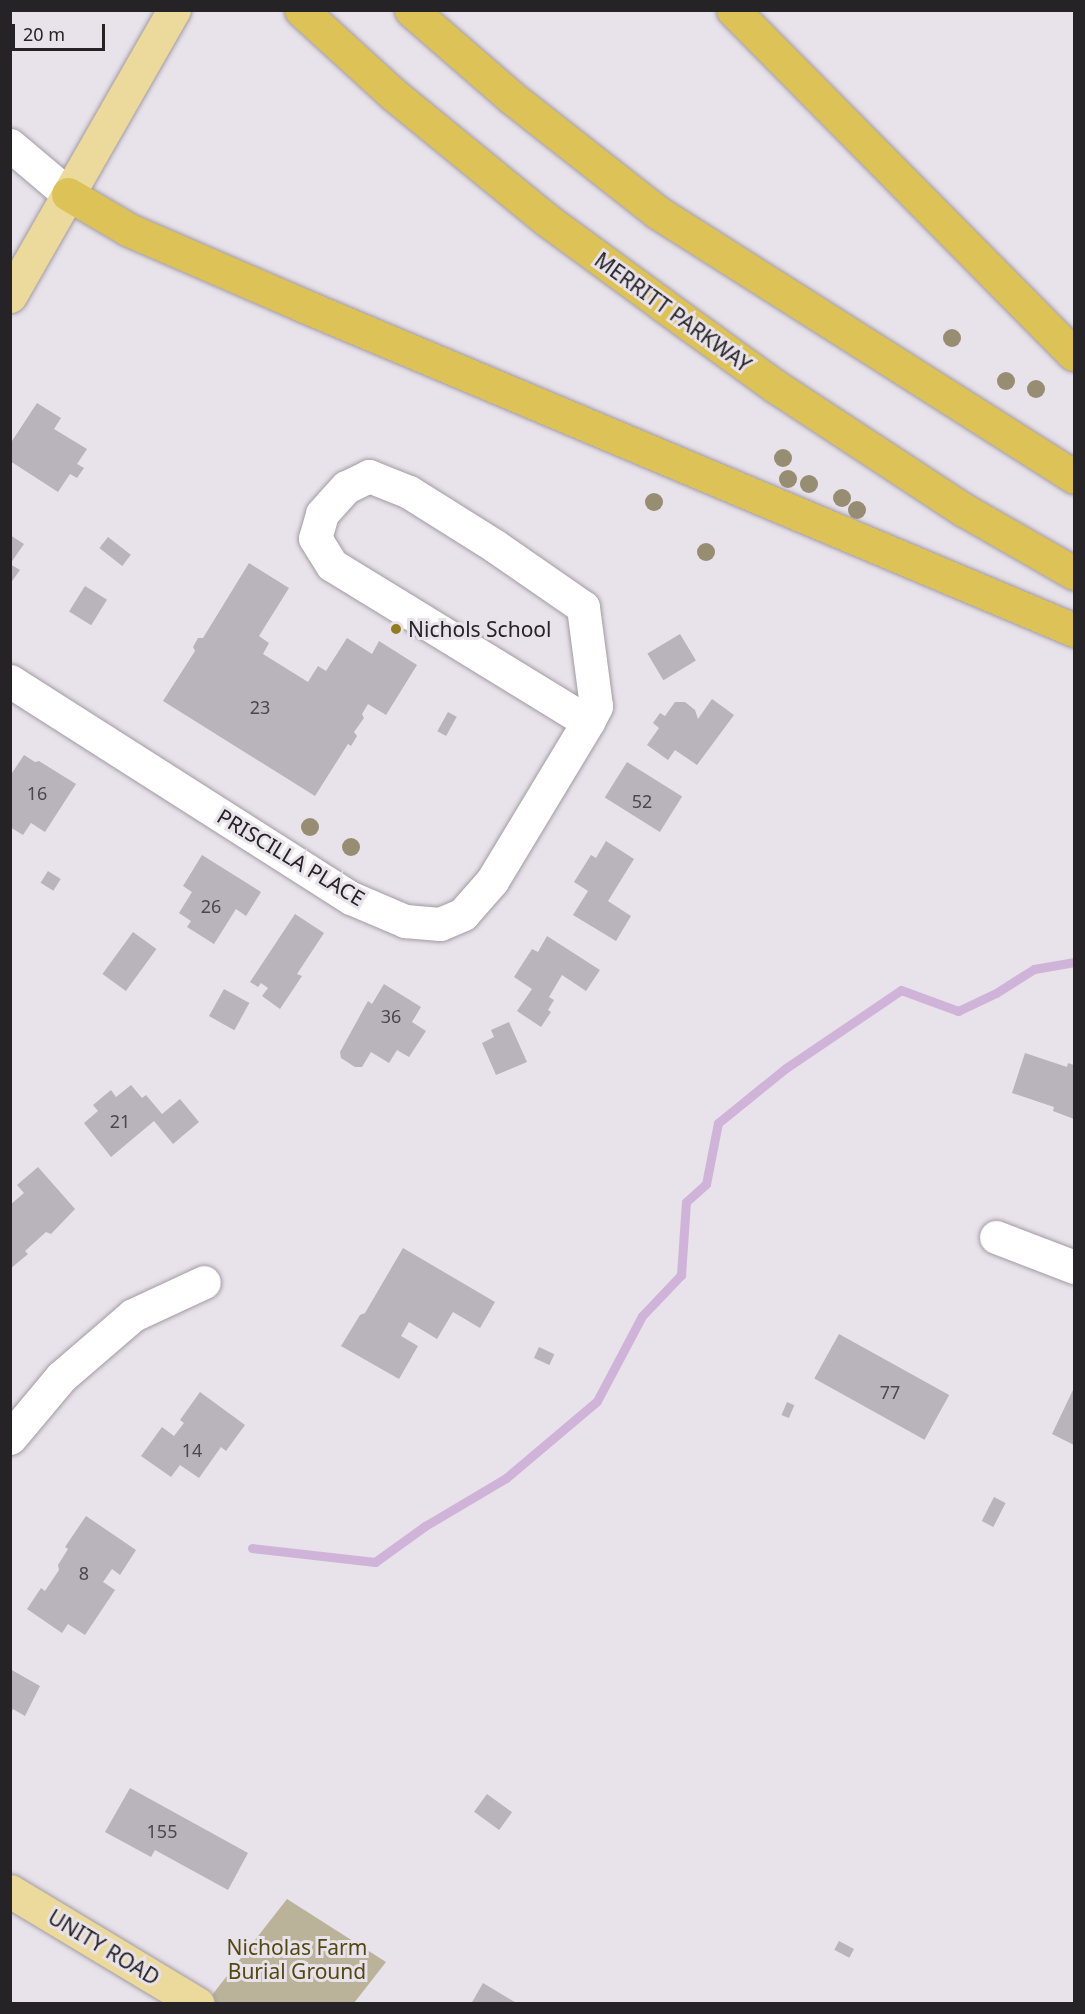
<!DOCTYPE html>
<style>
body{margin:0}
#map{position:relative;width:1085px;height:2014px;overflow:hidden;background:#e8e2ea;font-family:"Noto Sans",sans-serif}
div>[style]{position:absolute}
.green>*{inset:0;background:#bab399}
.stream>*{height:9px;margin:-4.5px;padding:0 4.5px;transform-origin:4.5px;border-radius:4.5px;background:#d0b3d8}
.building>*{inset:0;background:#b9b3bb;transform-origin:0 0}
.roads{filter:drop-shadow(0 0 2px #a29ba3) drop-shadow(0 0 2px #a29ba3)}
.minor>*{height:33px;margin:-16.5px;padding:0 16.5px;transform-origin:16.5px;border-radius:16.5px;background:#fff}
.major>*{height:33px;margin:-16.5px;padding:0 16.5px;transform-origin:16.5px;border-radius:16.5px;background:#ebda9b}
.highway>*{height:33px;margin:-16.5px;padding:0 16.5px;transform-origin:16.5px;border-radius:16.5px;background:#ddc258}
.trees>*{width:18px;height:18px;margin:-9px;border-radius:50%;background:#978d73}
.dots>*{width:16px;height:16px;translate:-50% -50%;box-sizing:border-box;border:3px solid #e8e2ea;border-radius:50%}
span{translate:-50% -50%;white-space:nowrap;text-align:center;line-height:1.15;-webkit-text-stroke:6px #e8e2ea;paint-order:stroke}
.number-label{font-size:18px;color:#4b474b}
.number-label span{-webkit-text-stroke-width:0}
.street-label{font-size:21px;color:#262326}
.poi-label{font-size:21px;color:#262326}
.left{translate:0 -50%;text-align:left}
.park-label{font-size:21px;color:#544812}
.frame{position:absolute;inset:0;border:12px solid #262326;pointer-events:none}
.scale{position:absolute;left:12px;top:24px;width:93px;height:27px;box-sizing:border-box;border:3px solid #262326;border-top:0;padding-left:8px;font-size:18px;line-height:21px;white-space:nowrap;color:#262326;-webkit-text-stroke:4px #e8e2ea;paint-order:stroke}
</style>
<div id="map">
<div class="green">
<i style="clip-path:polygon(287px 1899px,386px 1962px,354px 2003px,205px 2004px)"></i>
</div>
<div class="stream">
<i style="left:252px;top:1548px;width:124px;rotate:6.5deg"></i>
<i style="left:375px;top:1562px;width:62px;rotate:-35.8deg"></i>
<i style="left:425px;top:1526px;width:94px;rotate:-30.7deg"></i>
<i style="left:506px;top:1478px;width:119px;rotate:-40.2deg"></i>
<i style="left:597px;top:1401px;width:96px;rotate:-62.1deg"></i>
<i style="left:642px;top:1316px;width:57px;rotate:-46.4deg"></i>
<i style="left:681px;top:1275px;width:73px;rotate:-86.1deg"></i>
<i style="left:686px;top:1202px;width:27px;rotate:-42deg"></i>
<i style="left:706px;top:1184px;width:62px;rotate:-78.9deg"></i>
<i style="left:718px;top:1123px;width:87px;rotate:-39deg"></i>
<i style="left:786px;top:1068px;width:139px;rotate:-34.1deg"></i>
<i style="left:901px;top:990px;width:61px;rotate:20.2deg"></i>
<i style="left:958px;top:1011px;width:42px;rotate:-25.3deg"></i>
<i style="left:996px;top:993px;width:45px;rotate:-32.3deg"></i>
<i style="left:1034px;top:969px;width:41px;rotate:-9.9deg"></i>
</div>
<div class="building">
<i style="clip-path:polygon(37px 403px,61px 418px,54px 429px,87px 449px,77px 464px,84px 468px,77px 478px,70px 474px,58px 492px,10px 461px,10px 444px)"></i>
<i style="clip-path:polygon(10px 535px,24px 544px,10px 564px)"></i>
<i style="left:108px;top:537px;width:29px;height:14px;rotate:38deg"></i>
<i style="clip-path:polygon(249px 563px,289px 588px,259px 636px,269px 643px,263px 654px,308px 682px,318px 666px,326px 671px,347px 638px,372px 654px,379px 641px,417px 665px,386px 715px,368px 704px,362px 714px,364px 718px,354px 732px,357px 736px,351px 746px,348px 744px,315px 796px,163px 701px,195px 651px,193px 647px,198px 638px,203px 638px)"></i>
<i style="clip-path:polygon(10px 564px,20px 570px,10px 584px)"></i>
<i style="left:85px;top:586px;width:26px;height:30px;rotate:32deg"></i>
<i style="left:680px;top:634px;width:31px;height:38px;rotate:59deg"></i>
<i style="clip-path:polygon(712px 699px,734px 715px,697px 765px,675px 750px,668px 760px,647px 745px,659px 728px,653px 723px,660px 713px,665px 716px,675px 702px,685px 702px,695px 710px,698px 719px)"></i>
<i style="left:448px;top:712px;width:10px;height:22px;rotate:29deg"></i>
<i style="clip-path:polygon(24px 755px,35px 762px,39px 761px,76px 784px,45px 832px,31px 823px,23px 835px,10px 827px,10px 776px)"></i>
<i style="left:627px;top:762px;width:65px;height:42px;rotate:32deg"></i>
<i style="clip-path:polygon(606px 841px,634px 859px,608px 901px,631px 916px,616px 941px,573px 915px,588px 891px,574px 882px,591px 855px,596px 858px)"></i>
<i style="clip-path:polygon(202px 855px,261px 892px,246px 916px,236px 909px,214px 944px,187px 927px,191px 921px,179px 913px,192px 892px,183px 886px)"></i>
<i style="left:48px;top:871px;width:15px;height:14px;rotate:32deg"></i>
<i style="clip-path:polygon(295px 914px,324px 933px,297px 974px,302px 976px,280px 1009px,262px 996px,268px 988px,261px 983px,258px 987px,250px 982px)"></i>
<i style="left:133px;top:932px;width:29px;height:52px;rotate:36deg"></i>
<i style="clip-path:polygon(547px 936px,600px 970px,586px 991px,562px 975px,549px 997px,554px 1000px,548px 1010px,551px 1012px,541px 1027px,517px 1011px,532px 989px,514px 977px,532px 949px,538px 952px)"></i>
<i style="clip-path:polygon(384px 984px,421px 1007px,412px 1022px,426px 1031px,409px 1057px,397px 1050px,389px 1063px,371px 1052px,362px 1067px,355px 1067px,341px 1058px,340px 1052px,368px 1001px,372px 1004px)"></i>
<i style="left:224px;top:989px;width:29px;height:31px;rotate:29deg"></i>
<i style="clip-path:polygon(509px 1022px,527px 1062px,496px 1075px,482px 1043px,494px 1037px,491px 1030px)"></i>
<i style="clip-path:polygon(1025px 1053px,1067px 1067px,1068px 1063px,1074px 1065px,1074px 1119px,1053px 1111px,1054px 1107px,1012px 1093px)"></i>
<i style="clip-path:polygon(131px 1085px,142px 1098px,146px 1095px,162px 1114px,180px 1099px,199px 1122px,173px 1144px,154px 1121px,111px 1157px,84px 1123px,98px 1111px,93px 1105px,111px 1090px,116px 1097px)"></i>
<i style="clip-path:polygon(38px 1167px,75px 1209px,51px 1234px,46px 1232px,25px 1251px,28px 1254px,10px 1269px,10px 1205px,24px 1193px,17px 1185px)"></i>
<i style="clip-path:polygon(403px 1248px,495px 1302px,480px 1328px,453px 1312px,437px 1339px,409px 1322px,401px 1336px,418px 1346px,399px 1379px,341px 1346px,360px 1315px,365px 1313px)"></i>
<i style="left:839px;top:1334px;width:126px;height:51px;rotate:29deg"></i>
<i style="left:539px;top:1347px;width:17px;height:12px;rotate:25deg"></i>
<i style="clip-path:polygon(1073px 1390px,1074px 1391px,1074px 1445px,1052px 1434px)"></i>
<i style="clip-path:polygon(200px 1392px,245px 1425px,226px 1451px,221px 1447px,199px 1478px,180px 1465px,171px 1477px,141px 1456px,162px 1427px,174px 1436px,184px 1423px,180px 1420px)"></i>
<i style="left:787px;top:1402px;width:8px;height:14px;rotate:23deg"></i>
<i style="left:994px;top:1497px;width:13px;height:27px;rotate:27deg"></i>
<i style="clip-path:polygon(86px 1516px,136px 1550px,120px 1575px,112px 1569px,103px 1582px,115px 1590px,85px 1635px,68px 1624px,62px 1633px,27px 1609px,41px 1588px,45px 1591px,59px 1570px,58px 1565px,68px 1549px,65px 1547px)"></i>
<i style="clip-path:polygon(10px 1669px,40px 1686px,25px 1716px,13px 1709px,10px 1715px)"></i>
<i style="clip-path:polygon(130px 1788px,248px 1853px,228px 1890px,155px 1850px,151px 1857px,105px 1832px)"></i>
<i style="left:487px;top:1794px;width:31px;height:22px;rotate:36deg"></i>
<i style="left:839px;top:1941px;width:17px;height:10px;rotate:28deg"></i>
<i style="clip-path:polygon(483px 1983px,518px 2004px,471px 2004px)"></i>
</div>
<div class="roads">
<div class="minor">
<i style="left:10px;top:145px;width:76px;rotate:40.2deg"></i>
<i style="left:10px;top:681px;width:404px;rotate:32.5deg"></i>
<i style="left:351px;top:898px;width:59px;rotate:23.1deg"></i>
<i style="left:405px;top:921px;width:35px;rotate:5deg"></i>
<i style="left:440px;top:924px;width:25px;rotate:-23deg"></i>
<i style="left:463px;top:914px;width:44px;rotate:-48.7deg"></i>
<i style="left:492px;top:881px;width:186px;rotate:-58.9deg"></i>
<i style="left:588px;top:722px;width:18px;rotate:-63deg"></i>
<i style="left:596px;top:706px;width:100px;rotate:-97.5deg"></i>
<i style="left:583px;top:607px;width:107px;rotate:-145.3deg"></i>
<i style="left:495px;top:546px;width:102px;rotate:-147.9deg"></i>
<i style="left:409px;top:492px;width:43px;rotate:-158.2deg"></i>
<i style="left:369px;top:476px;width:25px;rotate:154deg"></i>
<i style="left:346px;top:487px;width:36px;rotate:132deg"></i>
<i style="left:322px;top:514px;width:25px;rotate:106deg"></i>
<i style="left:315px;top:538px;width:32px;rotate:58deg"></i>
<i style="left:332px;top:565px;width:300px;rotate:31.5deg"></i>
<i style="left:996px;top:1237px;width:84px;rotate:21deg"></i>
<i style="left:10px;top:1438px;width:80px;rotate:-50.1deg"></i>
<i style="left:61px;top:1377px;width:95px;rotate:-40.7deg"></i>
<i style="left:133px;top:1315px;width:78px;rotate:-24.9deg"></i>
</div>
<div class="major">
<i style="left:10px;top:296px;width:330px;rotate:-60.2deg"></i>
<i style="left:10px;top:1891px;width:219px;rotate:31deg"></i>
</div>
<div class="highway">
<i style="left:301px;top:10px;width:125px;rotate:42.4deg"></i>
<i style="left:393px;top:94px;width:199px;rotate:39.3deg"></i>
<i style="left:547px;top:220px;width:144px;rotate:36.2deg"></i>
<i style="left:663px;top:305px;width:138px;rotate:35.9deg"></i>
<i style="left:775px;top:386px;width:226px;rotate:33.3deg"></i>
<i style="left:964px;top:510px;width:127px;rotate:29.8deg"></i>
<i style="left:411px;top:10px;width:133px;rotate:41deg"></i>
<i style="left:511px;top:97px;width:186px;rotate:38.2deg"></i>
<i style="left:657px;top:212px;width:494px;rotate:32.4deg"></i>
<i style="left:733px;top:10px;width:484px;rotate:45.3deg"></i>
<i style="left:68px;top:194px;width:71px;rotate:30.5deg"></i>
<i style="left:129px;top:230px;width:189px;rotate:23.4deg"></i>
<i style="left:302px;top:305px;width:838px;rotate:22.83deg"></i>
</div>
</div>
<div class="trees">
<i style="left:952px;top:338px"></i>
<i style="left:1006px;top:381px"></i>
<i style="left:1036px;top:389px"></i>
<i style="left:783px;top:458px"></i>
<i style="left:788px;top:479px"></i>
<i style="left:809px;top:484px"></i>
<i style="left:842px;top:498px"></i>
<i style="left:654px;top:502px"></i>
<i style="left:857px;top:510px"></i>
<i style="left:706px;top:552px"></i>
<i style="left:310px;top:827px"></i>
<i style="left:351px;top:847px"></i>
</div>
<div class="dots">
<i style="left:396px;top:629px;background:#927d24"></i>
</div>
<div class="number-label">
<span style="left:260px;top:707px">23</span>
<span style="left:37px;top:793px">16</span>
<span style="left:642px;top:801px">52</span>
<span style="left:211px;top:906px">26</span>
<span style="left:391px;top:1016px">36</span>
<span style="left:120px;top:1121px">21</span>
<span style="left:890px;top:1392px">77</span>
<span style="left:192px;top:1450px">14</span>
<span style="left:84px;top:1573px">8</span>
<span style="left:162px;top:1831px">155</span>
</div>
<div class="street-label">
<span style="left:673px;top:312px;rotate:36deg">MERRITT PARKWAY</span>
<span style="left:291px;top:857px;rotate:31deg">PRISCILLA PLACE</span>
<span style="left:104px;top:1947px;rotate:31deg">UNITY ROAD</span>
</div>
<div class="poi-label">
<span class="left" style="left:408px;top:629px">Nichols School</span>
</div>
<div class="park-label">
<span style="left:297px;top:1959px">Nicholas Farm<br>Burial Ground</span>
</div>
<div class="frame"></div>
<div class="scale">20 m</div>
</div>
